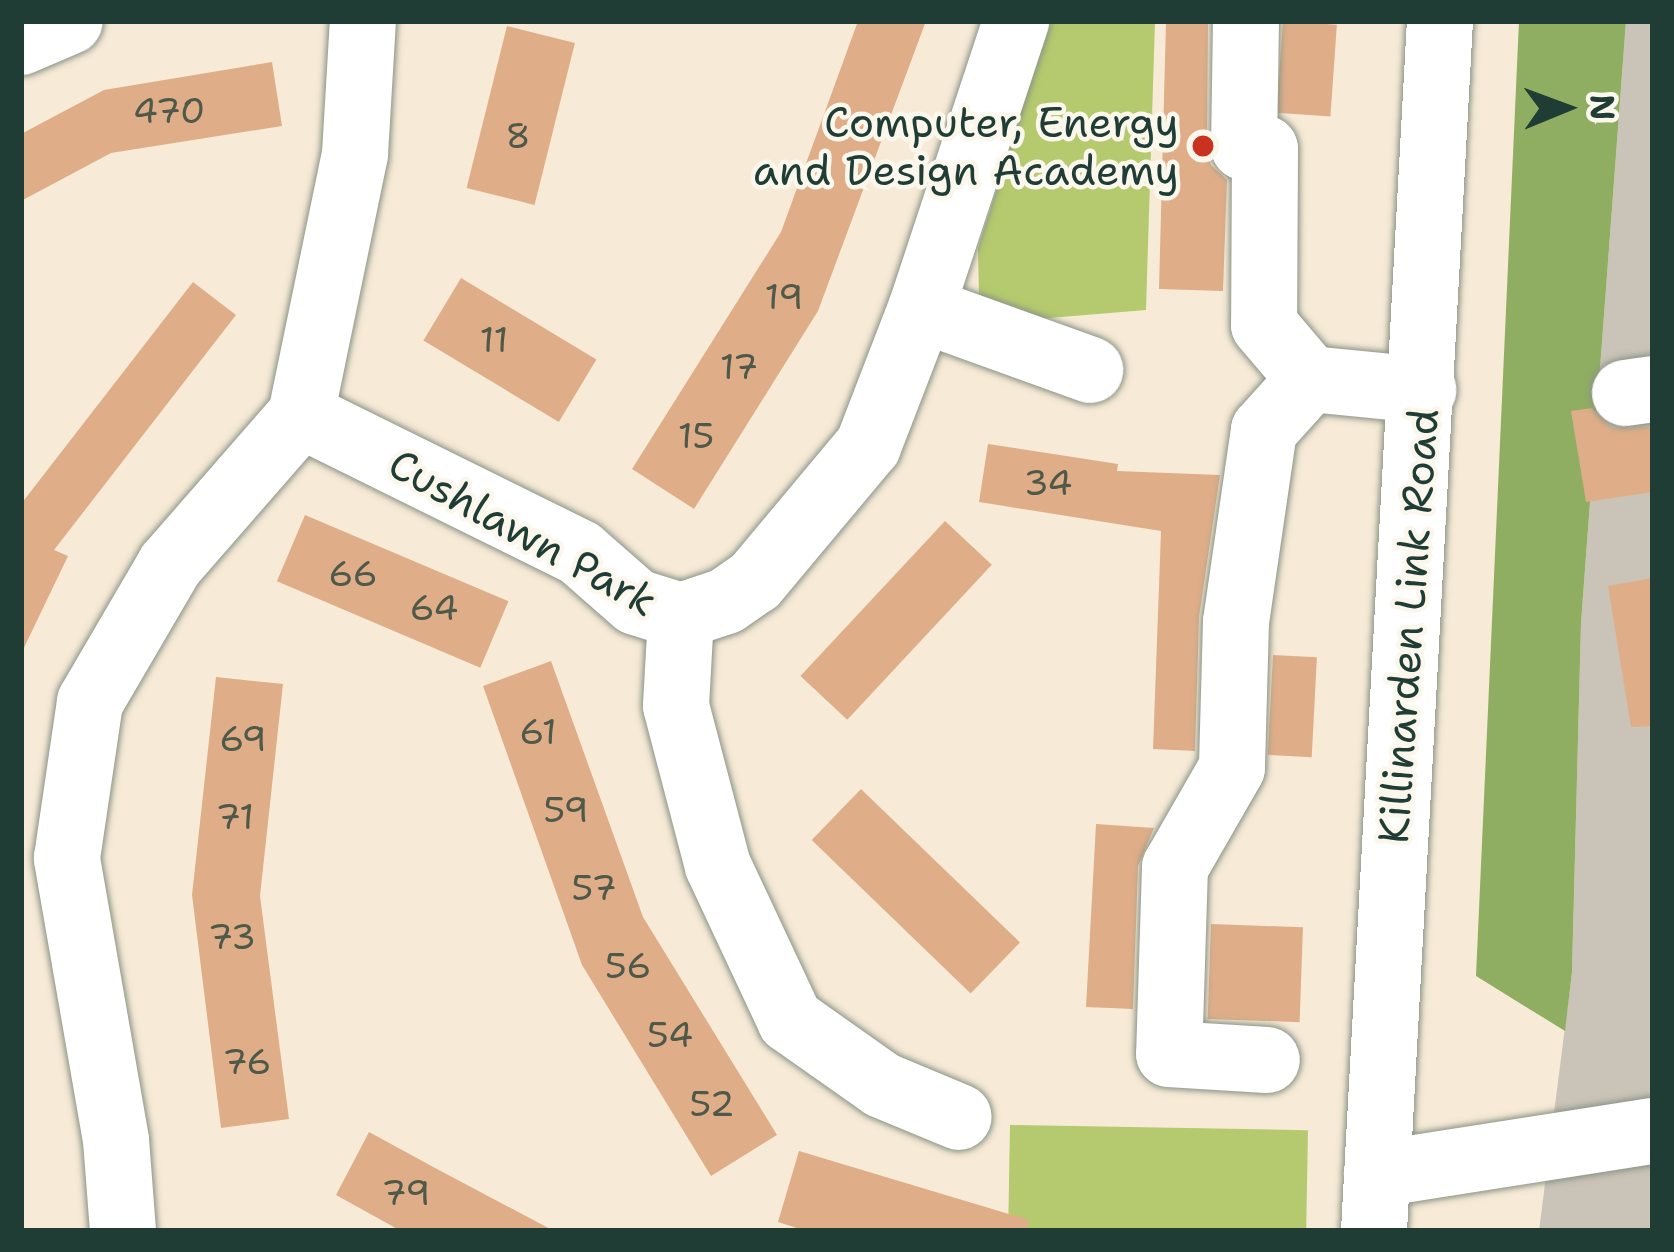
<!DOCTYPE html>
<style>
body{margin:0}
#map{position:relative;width:1674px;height:1252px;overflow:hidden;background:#f7ebd7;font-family:"Shantell Sans",sans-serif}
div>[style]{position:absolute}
.industrial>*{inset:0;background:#cac3b8}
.green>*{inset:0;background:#b5ca6e;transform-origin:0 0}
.forest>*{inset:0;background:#90ae61}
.building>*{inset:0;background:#dfae89;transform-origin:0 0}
.roads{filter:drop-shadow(0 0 3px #8b9486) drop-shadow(0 0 3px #8b9486)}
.minor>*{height:66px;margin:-33px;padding:0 33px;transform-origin:33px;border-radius:33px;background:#fff}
.dots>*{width:33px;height:33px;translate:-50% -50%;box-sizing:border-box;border:6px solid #fbf7ec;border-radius:50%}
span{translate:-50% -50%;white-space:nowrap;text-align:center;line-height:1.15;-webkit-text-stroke:9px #fbf7ec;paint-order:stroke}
.number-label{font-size:36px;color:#4f5949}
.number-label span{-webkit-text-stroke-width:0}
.poi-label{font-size:42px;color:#1f3d34}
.right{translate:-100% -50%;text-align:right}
.street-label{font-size:42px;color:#1f3d34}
.frame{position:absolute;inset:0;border:24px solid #1f3d34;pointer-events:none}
.north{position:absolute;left:1506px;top:48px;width:120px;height:120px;-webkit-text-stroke:9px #fbf7ec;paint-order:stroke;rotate:89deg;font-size:33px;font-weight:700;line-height:48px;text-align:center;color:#1f3d34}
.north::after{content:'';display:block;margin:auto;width:42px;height:54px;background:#1f3d34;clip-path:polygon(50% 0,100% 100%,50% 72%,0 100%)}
</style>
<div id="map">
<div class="industrial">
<i style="clip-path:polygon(1626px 21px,1653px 21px,1653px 1231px,1539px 1231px,1572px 972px,1581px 623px)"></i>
</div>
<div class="green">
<i style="clip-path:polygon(1050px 21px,1155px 21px,1146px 310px,1037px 319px,979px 299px,978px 248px)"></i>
<i style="left:1010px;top:1125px;width:298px;height:108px;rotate:1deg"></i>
</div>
<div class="forest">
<i style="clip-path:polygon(1519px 21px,1626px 21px,1581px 623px,1572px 972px,1565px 1031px,1476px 976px)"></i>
</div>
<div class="building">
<i style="clip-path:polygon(858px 21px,926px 21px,818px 311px,694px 509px,632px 469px,781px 232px)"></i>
<i style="clip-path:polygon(1166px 21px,1208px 21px,1207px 148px,1211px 165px,1227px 180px,1223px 291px,1159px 289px)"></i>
<i style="left:1283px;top:21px;width:54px;height:92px;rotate:4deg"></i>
<i style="left:507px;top:26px;width:70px;height:167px;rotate:14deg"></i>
<i style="clip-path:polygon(272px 62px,282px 126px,111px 153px,21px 201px,21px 134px,104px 90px)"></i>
<i style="left:461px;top:278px;width:158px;height:73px;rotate:31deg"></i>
<i style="clip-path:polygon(193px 282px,236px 315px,54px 550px,68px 556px,21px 654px,21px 504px)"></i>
<i style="clip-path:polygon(1592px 408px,1612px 428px,1653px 427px,1653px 492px,1586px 502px,1571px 411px)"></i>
<i style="clip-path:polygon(988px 444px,1118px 464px,1117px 471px,1220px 475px,1199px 617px,1195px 751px,1153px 749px,1161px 531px,979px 502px)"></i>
<i style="left:305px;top:515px;width:221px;height:72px;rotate:23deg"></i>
<i style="left:945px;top:521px;width:64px;height:212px;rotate:43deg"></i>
<i style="clip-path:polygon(1653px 578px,1653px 726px,1631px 727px,1608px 586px)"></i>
<i style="left:1273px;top:655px;width:44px;height:100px;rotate:3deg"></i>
<i style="clip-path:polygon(551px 661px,643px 917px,777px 1135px,711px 1176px,582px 965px,483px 686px)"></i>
<i style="clip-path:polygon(216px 677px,283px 684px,260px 896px,289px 1119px,221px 1128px,192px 895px)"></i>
<i style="left:861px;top:789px;width:221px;height:71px;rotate:44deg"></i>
<i style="clip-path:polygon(1096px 824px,1154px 828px,1138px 866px,1133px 1009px,1086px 1007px)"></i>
<i style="left:1211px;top:924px;width:92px;height:95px;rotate:2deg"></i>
<i style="clip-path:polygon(369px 1132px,437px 1169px,554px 1231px,401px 1231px,336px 1195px)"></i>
<i style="clip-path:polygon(799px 1151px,1029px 1220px,1027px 1231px,806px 1231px,778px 1222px)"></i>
</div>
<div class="roads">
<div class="minor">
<i style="left:1246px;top:21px;width:126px;rotate:90.9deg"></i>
<i style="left:1244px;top:147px;width:21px;rotate:5deg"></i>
<i style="left:1265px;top:149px;width:176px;rotate:90.3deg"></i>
<i style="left:1264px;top:325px;width:71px;rotate:49.6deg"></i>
<i style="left:1310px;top:379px;width:69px;rotate:132deg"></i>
<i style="left:1264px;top:430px;width:194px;rotate:98.3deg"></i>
<i style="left:1236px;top:622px;width:146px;rotate:91.6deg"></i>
<i style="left:1232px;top:768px;width:114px;rotate:119.9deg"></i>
<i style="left:1175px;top:867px;width:187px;rotate:91.8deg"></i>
<i style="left:1169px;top:1054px;width:98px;rotate:3.5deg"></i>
<i style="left:21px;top:42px;width:53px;rotate:-23.2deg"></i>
<i style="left:921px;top:309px;width:180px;rotate:19.8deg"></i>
<i style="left:1310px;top:379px;width:114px;rotate:5.6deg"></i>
<i style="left:1625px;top:393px;width:28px;rotate:-8deg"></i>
<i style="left:301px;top:415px;width:311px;rotate:26.3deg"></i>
<i style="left:580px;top:553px;width:74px;rotate:41.2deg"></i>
<i style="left:636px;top:602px;width:47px;rotate:17.3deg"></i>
<i style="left:681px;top:616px;width:47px;rotate:-18.4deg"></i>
<i style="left:726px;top:601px;width:35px;rotate:-35deg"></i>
<i style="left:755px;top:581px;width:176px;rotate:-50.1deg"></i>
<i style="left:868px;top:446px;width:147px;rotate:-68.9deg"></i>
<i style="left:921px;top:309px;width:303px;rotate:-71.7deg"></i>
<i style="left:681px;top:616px;width:90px;rotate:93.2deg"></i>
<i style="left:676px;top:706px;width:165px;rotate:75.3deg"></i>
<i style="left:718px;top:866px;width:170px;rotate:64.9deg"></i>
<i style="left:790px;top:1020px;width:113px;rotate:35.2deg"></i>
<i style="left:882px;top:1085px;width:83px;rotate:22.6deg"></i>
<i style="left:1377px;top:1174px;width:279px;rotate:-8.9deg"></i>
<i style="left:123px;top:1231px;width:91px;rotate:-94.4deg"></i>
<i style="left:116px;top:1140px;width:286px;rotate:-99.9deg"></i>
<i style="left:67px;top:858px;width:158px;rotate:-81.6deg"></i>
<i style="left:90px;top:702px;width:159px;rotate:-59.7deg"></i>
<i style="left:170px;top:565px;width:199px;rotate:-48.9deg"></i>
<i style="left:301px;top:415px;width:267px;rotate:-78.3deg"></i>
<i style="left:355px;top:154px;width:133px;rotate:-86.6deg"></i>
<i style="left:1374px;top:1231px;width:1212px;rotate:-86.88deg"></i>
</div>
</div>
<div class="dots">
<i style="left:1203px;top:146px;background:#c8321e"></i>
</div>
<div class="number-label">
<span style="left:169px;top:111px">470</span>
<span style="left:518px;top:136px">8</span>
<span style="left:784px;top:297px">19</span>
<span style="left:494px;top:340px">11</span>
<span style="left:739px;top:367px">17</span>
<span style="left:696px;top:436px">15</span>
<span style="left:1048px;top:483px">34</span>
<span style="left:353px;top:574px">66</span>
<span style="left:434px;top:608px">64</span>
<span style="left:538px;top:732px">61</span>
<span style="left:243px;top:739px">69</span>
<span style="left:566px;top:810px">59</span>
<span style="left:235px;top:817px">71</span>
<span style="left:594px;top:888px">57</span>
<span style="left:232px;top:937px">73</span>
<span style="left:628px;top:966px">56</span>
<span style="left:670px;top:1035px">54</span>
<span style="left:247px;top:1062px">76</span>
<span style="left:712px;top:1104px">52</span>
<span style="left:406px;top:1193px">79</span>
</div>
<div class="poi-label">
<span class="right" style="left:1179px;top:146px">Computer, Energy<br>and Design Academy</span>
</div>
<div class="street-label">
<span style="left:523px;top:532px;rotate:29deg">Cushlawn Park</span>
<span style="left:1408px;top:626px;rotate:-86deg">Killinarden Link Road</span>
</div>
<div class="frame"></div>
<div class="north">N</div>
</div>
